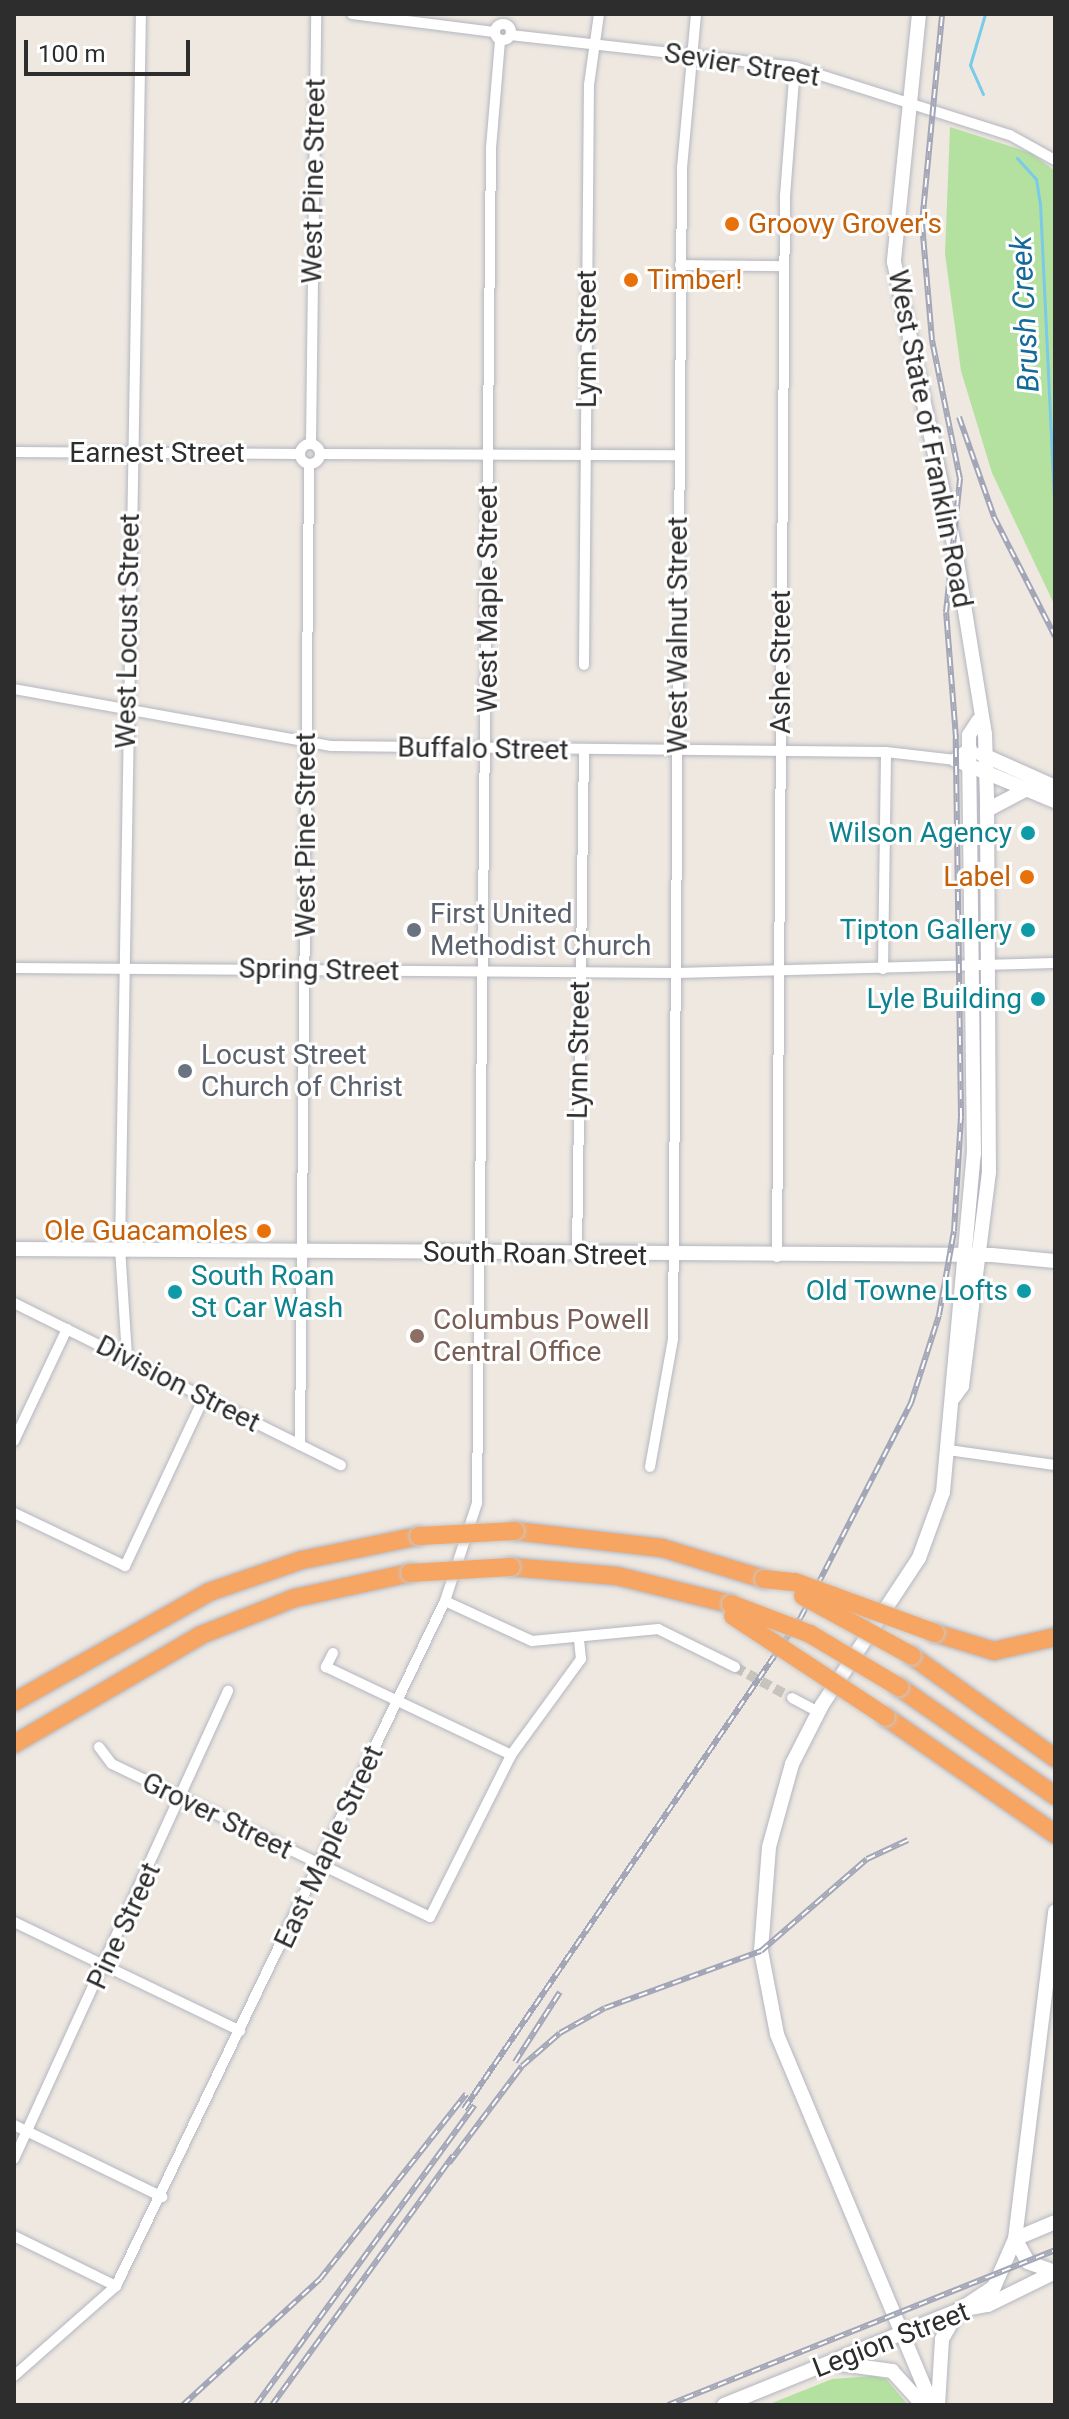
<!DOCTYPE html>
<style>
body{margin:0}
#map{position:relative;width:1069px;height:2419px;overflow:hidden;background:#eee8e1;font-family:Roboto,sans-serif}
div>[style]{position:absolute}
.green>*{inset:0;background:#b5e1a0}
.stream>*{height:3px;margin:-1.5px;padding:0 1.5px;transform-origin:1.5px;border-radius:1.5px;background:#7acaea}
.street-tunnel>*{height:10px;margin-top:-5px;transform-origin:0;background:repeating-linear-gradient(90deg,#c7c3bd 0 10px,transparent 0 15px)}
.roads{filter:drop-shadow(0 0 2px #b4b6c0) drop-shadow(0 0 2px #b4b6c0)}
.street>*{height:10px;margin:-5px;padding:0 5px;transform-origin:5px;border-radius:5px;background:#fff}
.street>.ring{margin:-5px;padding:0;box-sizing:content-box;background:none;border:10px solid #fff;border-radius:50%}
.secondary>*{height:14px;margin:-7px;padding:0 7px;transform-origin:7px;border-radius:7px;background:#fff}
.highway>*{height:18px;margin:-9px;padding:0 9px;transform-origin:9px;border-radius:9px;background:#f7a563}
.rail>*{height:6px;margin-top:-3px;transform-origin:0;background:repeating-linear-gradient(90deg,#fff 0 9px,#a3a6b6 0 18px);box-sizing:border-box;border-block:2px solid #a3a6b6}
.bridges{filter:drop-shadow(0 0 2px #c8c8c8) drop-shadow(0 0 2px #c8c8c8)}
.highway-bridge>*{height:18px;margin:-9px;padding:0 9px;transform-origin:9px;border-radius:9px;background:#f7a563}
.dots>*{width:22px;height:22px;translate:-50% -50%;box-sizing:border-box;border:4px solid #fff;border-radius:50%}
span{translate:-50% -50%;white-space:nowrap;text-align:center;line-height:1.15;-webkit-text-stroke:6px #fff;paint-order:stroke}
.street-label{font-size:28px;color:#2d2d2d}
.food-label{font-size:28px;color:#c56008}
.left{translate:0 -50%;text-align:left}
.right{translate:-100% -50%;text-align:right}
.culture-label{font-size:28px;color:#0d838f}
.worship-label{font-size:28px;color:#5b616d}
.education-label{font-size:28px;color:#785e54}
.water-label{font-size:30px;color:#146a9a;font-style:italic}
.frame{position:absolute;inset:0;border:16px solid #2d2d2d;pointer-events:none}
.scale{position:absolute;left:24px;top:40px;width:166px;height:36px;box-sizing:border-box;border:4px solid #2d2d2d;border-top:0;padding-left:10px;font-size:24px;line-height:28px;white-space:nowrap;color:#2d2d2d;-webkit-text-stroke:6px #fff;paint-order:stroke}
</style>
<div id="map">
<div class="green">
<i style="clip-path:polygon(950px 127px,1031px 153px,1055px 171px,1055px 606px,992px 473px,961px 371px,945px 254px)"></i>
<i style="clip-path:polygon(873px 2376px,886px 2379px,908px 2405px,767px 2405px,832px 2379px)"></i>
</div>
<div class="stream">
<i style="left:983px;top:94px;width:32px;rotate:-114deg"></i>
<i style="left:970px;top:65px;width:53px;rotate:-73.6deg"></i>
<i style="left:1017px;top:158px;width:28px;rotate:48deg"></i>
<i style="left:1036px;top:179px;width:24px;rotate:81deg"></i>
<i style="left:1040px;top:203px;width:322px;rotate:87.3deg"></i>
</div>
<div class="street-tunnel">
<i style="left:735px;top:1667px;width:65px;rotate:28.5deg"></i>
</div>
<div class="roads">
<div class="street">
<i style="left:352px;top:14px;width:143px;rotate:7.2deg"></i>
<i class="ring" style="left:495px;top:24px;width:6px;height:6px"></i>
<i style="left:511px;top:35px;width:286px;rotate:6.4deg"></i>
<i style="left:795px;top:67px;width:225px;rotate:17.6deg"></i>
<i style="left:1010px;top:135px;width:51px;rotate:29.1deg"></i>
<i style="left:680px;top:265px;width:104px;rotate:0.6deg"></i>
<i style="left:311px;top:443px;width:429px;rotate:-89.3deg"></i>
<i class="ring" style="left:300px;top:444px;width:10px;height:10px"></i>
<i style="left:14px;top:452px;width:285px;rotate:0.4deg"></i>
<i style="left:320px;top:454px;width:358px;rotate:0.2deg"></i>
<i style="left:584px;top:665px;width:580px;rotate:-89.51deg"></i>
<i style="left:589px;top:85px;width:72px;rotate:-82deg"></i>
<i style="left:14px;top:689px;width:322px;rotate:10.2deg"></i>
<i style="left:331px;top:746px;width:555px;rotate:0.62deg"></i>
<i style="left:886px;top:752px;width:70px;rotate:6.5deg"></i>
<i style="left:14px;top:968px;width:662px;rotate:0.43deg"></i>
<i style="left:676px;top:973px;width:379px;rotate:-1.5deg"></i>
<i style="left:883px;top:969px;width:217px;rotate:-89.2deg"></i>
<i style="left:577px;top:1255px;width:506px;rotate:-89.21deg"></i>
<i style="left:777px;top:1257px;width:1061px;rotate:-89.57deg"></i>
<i style="left:785px;top:196px;width:129px;rotate:-85.6deg"></i>
<i style="left:14px;top:1303px;width:365px;rotate:26.4deg"></i>
<i style="left:127px;top:1356px;width:107px;rotate:-93.7deg"></i>
<i style="left:120px;top:1249px;width:1235px;rotate:-89.03deg"></i>
<i style="left:14px;top:1441px;width:124px;rotate:-64.7deg"></i>
<i style="left:300px;top:1445px;width:981px;rotate:-89.47deg"></i>
<i style="left:948px;top:1450px;width:108px;rotate:8deg"></i>
<i style="left:650px;top:1467px;width:130px;rotate:-79.8deg"></i>
<i style="left:673px;top:1339px;width:1171px;rotate:-89.56deg"></i>
<i style="left:682px;top:168px;width:155px;rotate:-84.8deg"></i>
<i style="left:14px;top:1513px;width:123px;rotate:25.5deg"></i>
<i style="left:125px;top:1566px;width:187px;rotate:-64.9deg"></i>
<i style="left:445px;top:1601px;width:96px;rotate:24.7deg"></i>
<i style="left:532px;top:1641px;width:127px;rotate:-5.4deg"></i>
<i style="left:658px;top:1629px;width:86px;rotate:26.3deg"></i>
<i style="left:333px;top:1653px;width:16px;rotate:117deg"></i>
<i style="left:326px;top:1667px;width:205px;rotate:25.4deg"></i>
<i style="left:792px;top:1698px;width:30px;rotate:28deg"></i>
<i style="left:99px;top:1747px;width:21px;rotate:53deg"></i>
<i style="left:112px;top:1764px;width:353px;rotate:25.7deg"></i>
<i style="left:430px;top:1917px;width:181px;rotate:-63.4deg"></i>
<i style="left:511px;top:1755px;width:119px;rotate:-53.9deg"></i>
<i style="left:581px;top:1659px;width:19px;rotate:-96deg"></i>
<i style="left:14px;top:1922px;width:251px;rotate:25.7deg"></i>
<i style="left:14px;top:2125px;width:165px;rotate:25.9deg"></i>
<i style="left:14px;top:2159px;width:515px;rotate:-65.43deg"></i>
<i style="left:14px;top:2236px;width:114px;rotate:26.1deg"></i>
<i style="left:14px;top:2376px;width:136px;rotate:-41.4deg"></i>
<i style="left:116px;top:2286px;width:760px;rotate:-64.35deg"></i>
<i style="left:445px;top:1601px;width:103px;rotate:-71.9deg"></i>
<i style="left:477px;top:1503px;width:1355px;rotate:-89.41deg"></i>
<i style="left:491px;top:148px;width:108px;rotate:-85.2deg"></i>
</div>
<div class="secondary">
<i style="left:919px;top:14px;width:249px;rotate:95.8deg"></i>
<i style="left:894px;top:262px;width:293px;rotate:78deg"></i>
<i style="left:955px;top:549px;width:187px;rotate:80.8deg"></i>
<i style="left:985px;top:734px;width:64px;rotate:88.2deg"></i>
<i style="left:987px;top:798px;width:374px;rotate:89.7deg"></i>
<i style="left:989px;top:1172px;width:216px;rotate:97.2deg"></i>
<i style="left:962px;top:1386px;width:14px;rotate:126deg"></i>
<i style="left:970px;top:749px;width:18px;rotate:142deg"></i>
<i style="left:956px;top:760px;width:107px;rotate:22.5deg"></i>
<i style="left:981px;top:754px;width:81px;rotate:24deg"></i>
<i style="left:987px;top:810px;width:45px;rotate:-27.7deg"></i>
<i style="left:14px;top:1249px;width:978px;rotate:0.35deg"></i>
<i style="left:992px;top:1255px;width:63px;rotate:5.4deg"></i>
<i style="left:1055px;top:2272px;width:29px;rotate:-160deg"></i>
<i style="left:1028px;top:2262px;width:26px;rotate:-119deg"></i>
<i style="left:1015px;top:2239px;width:43px;rotate:-23deg"></i>
<i style="left:833px;top:2363px;width:60px;rotate:7.7deg"></i>
<i style="left:892px;top:2371px;width:46px;rotate:47.6deg"></i>
<i style="left:724px;top:2405px;width:253px;rotate:-22deg"></i>
<i style="left:959px;top:2310px;width:29px;rotate:-10deg"></i>
<i style="left:988px;top:2305px;width:75px;rotate:-26.2deg"></i>
<i style="left:932px;top:2405px;width:402px;rotate:-112.7deg"></i>
<i style="left:777px;top:2034px;width:85px;rotate:-100.9deg"></i>
<i style="left:761px;top:1951px;width:104px;rotate:-85.6deg"></i>
<i style="left:769px;top:1847px;width:86px;rotate:-74.5deg"></i>
<i style="left:792px;top:1764px;width:66px;rotate:-63deg"></i>
<i style="left:822px;top:1705px;width:176px;rotate:-56.6deg"></i>
<i style="left:919px;top:1558px;width:70px;rotate:-70deg"></i>
<i style="left:943px;top:1492px;width:339px;rotate:-84.8deg"></i>
<i style="left:974px;top:1154px;width:419px;rotate:-90.7deg"></i>
<i style="left:969px;top:735px;width:17px;rotate:-57deg"></i>
<i style="left:938px;top:2405px;width:66px;rotate:-86.5deg"></i>
<i style="left:942px;top:2339px;width:34px;rotate:-60deg"></i>
<i style="left:959px;top:2310px;width:42px;rotate:-33.3deg"></i>
<i style="left:994px;top:2287px;width:52px;rotate:-66.4deg"></i>
<i style="left:1015px;top:2239px;width:330px;rotate:-83deg"></i>
</div>
<div class="highway">
<i style="left:515px;top:1531px;width:148px;rotate:6.6deg"></i>
<i style="left:662px;top:1548px;width:107px;rotate:16.9deg"></i>
<i style="left:511px;top:1567px;width:106px;rotate:4.9deg"></i>
<i style="left:617px;top:1576px;width:117px;rotate:13.8deg"></i>
<i style="left:935px;top:1633px;width:62px;rotate:17deg"></i>
<i style="left:994px;top:1651px;width:63px;rotate:-12.9deg"></i>
<i style="left:912px;top:1656px;width:176px;rotate:35.5deg"></i>
<i style="left:899px;top:1687px;width:190px;rotate:34.9deg"></i>
<i style="left:14px;top:1702px;width:224px;rotate:-29.4deg"></i>
<i style="left:209px;top:1592px;width:98px;rotate:-19deg"></i>
<i style="left:302px;top:1560px;width:119px;rotate:-11.6deg"></i>
<i style="left:886px;top:1717px;width:206px;rotate:34.7deg"></i>
<i style="left:14px;top:1744px;width:216px;rotate:-30.2deg"></i>
<i style="left:201px;top:1635px;width:101px;rotate:-21.5deg"></i>
<i style="left:295px;top:1598px;width:118px;rotate:-12.3deg"></i>
</div>
</div>
<div class="rail">
<i style="left:959px;top:417px;width:106px;rotate:70.7deg"></i>
<i style="left:994px;top:517px;width:134px;rotate:62.9deg"></i>
<i style="left:515px;top:2062px;width:83px;rotate:-57.3deg"></i>
<i style="left:464px;top:2109px;width:596px;rotate:-55.59deg"></i>
<i style="left:801px;top:1617px;width:241px;rotate:-62.8deg"></i>
<i style="left:911px;top:1403px;width:92px;rotate:-72.3deg"></i>
<i style="left:939px;top:1315px;width:85px;rotate:-79.9deg"></i>
<i style="left:954px;top:1231px;width:114px;rotate:-86.5deg"></i>
<i style="left:961px;top:1117px;width:379px;rotate:-90.8deg"></i>
<i style="left:956px;top:738px;width:126px;rotate:-94.5deg"></i>
<i style="left:946px;top:612px;width:134px;rotate:-84deg"></i>
<i style="left:960px;top:479px;width:142px;rotate:-101.4deg"></i>
<i style="left:932px;top:340px;width:117px;rotate:-94.9deg"></i>
<i style="left:922px;top:223px;width:210px;rotate:-84.5deg"></i>
<i style="left:449px;top:2163px;width:121px;rotate:-53deg"></i>
<i style="left:522px;top:2066px;width:50px;rotate:-41deg"></i>
<i style="left:560px;top:2033px;width:51px;rotate:-29.1deg"></i>
<i style="left:605px;top:2008px;width:166px;rotate:-20.1deg"></i>
<i style="left:761px;top:1951px;width:140px;rotate:-41deg"></i>
<i style="left:867px;top:1859px;width:45px;rotate:-24.9deg"></i>
<i style="left:183px;top:2405px;width:186px;rotate:-42.6deg"></i>
<i style="left:320px;top:2279px;width:236px;rotate:-51.7deg"></i>
<i style="left:256px;top:2405px;width:371px;rotate:-53.9deg"></i>
<i style="left:272px;top:2405px;width:308px;rotate:-54deg"></i>
<i style="left:668px;top:2405px;width:417px;rotate:-21.8deg"></i>
</div>
<div class="bridges">
<div class="highway-bridge">
<i style="left:419px;top:1536px;width:96px;rotate:-3deg"></i>
<i style="left:410px;top:1573px;width:101px;rotate:-3.4deg"></i>
<i style="left:764px;top:1579px;width:31px;rotate:6deg"></i>
<i style="left:795px;top:1582px;width:149px;rotate:20deg"></i>
<i style="left:803px;top:1596px;width:124px;rotate:28.8deg"></i>
<i style="left:731px;top:1604px;width:85px;rotate:20.8deg"></i>
<i style="left:810px;top:1634px;width:104px;rotate:30.8deg"></i>
<i style="left:733px;top:1616px;width:183px;rotate:33.4deg"></i>
</div>
</div>
<div class="dots">
<i style="left:732px;top:224px;background:#e8710a"></i>
<i style="left:631px;top:280px;background:#e8710a"></i>
<i style="left:1028px;top:833px;background:#0f9aa8"></i>
<i style="left:1027px;top:877px;background:#e8710a"></i>
<i style="left:414px;top:930px;background:#6b7280"></i>
<i style="left:1028px;top:930px;background:#0f9aa8"></i>
<i style="left:1038px;top:999px;background:#0f9aa8"></i>
<i style="left:185px;top:1071px;background:#6b7280"></i>
<i style="left:264px;top:1231px;background:#e8710a"></i>
<i style="left:1024px;top:1291px;background:#0f9aa8"></i>
<i style="left:175px;top:1292px;background:#0f9aa8"></i>
<i style="left:417px;top:1336px;background:#8d6e63"></i>
</div>
<div class="street-label">
<span style="left:742px;top:65px;rotate:9deg">Sevier Street</span>
<span style="left:314px;top:181px;rotate:-89deg">West Pine Street</span>
<span style="left:587px;top:339px;rotate:-90deg">Lynn Street</span>
<span style="left:930px;top:439px;rotate:79deg">West State of Franklin Road</span>
<span style="left:157px;top:453px">Earnest Street</span>
<span style="left:488px;top:599px;rotate:-90deg">West Maple Street</span>
<span style="left:128px;top:631px;rotate:-89deg">West Locust Street</span>
<span style="left:678px;top:635px;rotate:-90deg">West Walnut Street</span>
<span style="left:781px;top:662px;rotate:-90deg">Ashe Street</span>
<span style="left:483px;top:749px;rotate:1deg">Buffalo Street</span>
<span style="left:306px;top:835px;rotate:-90deg">West Pine Street</span>
<span style="left:319px;top:970px;rotate:1deg">Spring Street</span>
<span style="left:579px;top:1050px;rotate:-89deg">Lynn Street</span>
<span style="left:535px;top:1254px;rotate:1deg">South Roan Street</span>
<span style="left:178px;top:1384px;rotate:27deg">Division Street</span>
<span style="left:217px;top:1816px;rotate:26deg">Grover Street</span>
<span style="left:329px;top:1847px;rotate:-65deg">East Maple Street</span>
<span style="left:124px;top:1926px;rotate:-65deg">Pine Street</span>
<span style="left:891px;top:2340px;rotate:-21deg">Legion Street</span>
</div>
<div class="food-label">
<span class="left" style="left:748px;top:224px">Groovy Grover's</span>
<span class="left" style="left:647px;top:280px">Timber!</span>
<span class="right" style="left:1011px;top:877px">Label</span>
<span class="right" style="left:248px;top:1231px">Ole Guacamoles</span>
</div>
<div class="culture-label">
<span class="right" style="left:1012px;top:833px">Wilson Agency</span>
<span class="right" style="left:1012px;top:930px">Tipton Gallery</span>
<span class="right" style="left:1022px;top:999px">Lyle Building</span>
<span class="left" style="left:191px;top:1292px">South Roan<br>St Car Wash</span>
<span class="right" style="left:1008px;top:1291px">Old Towne Lofts</span>
</div>
<div class="worship-label">
<span class="left" style="left:430px;top:930px">First United<br>Methodist Church</span>
<span class="left" style="left:201px;top:1071px">Locust Street<br>Church of Christ</span>
</div>
<div class="education-label">
<span class="left" style="left:433px;top:1336px">Columbus Powell<br>Central Office</span>
</div>
<div class="water-label">
<span style="left:1025px;top:314px;rotate:-93deg">Brush Creek</span>
</div>
<div class="frame"></div>
<div class="scale">100 m</div>
</div>
